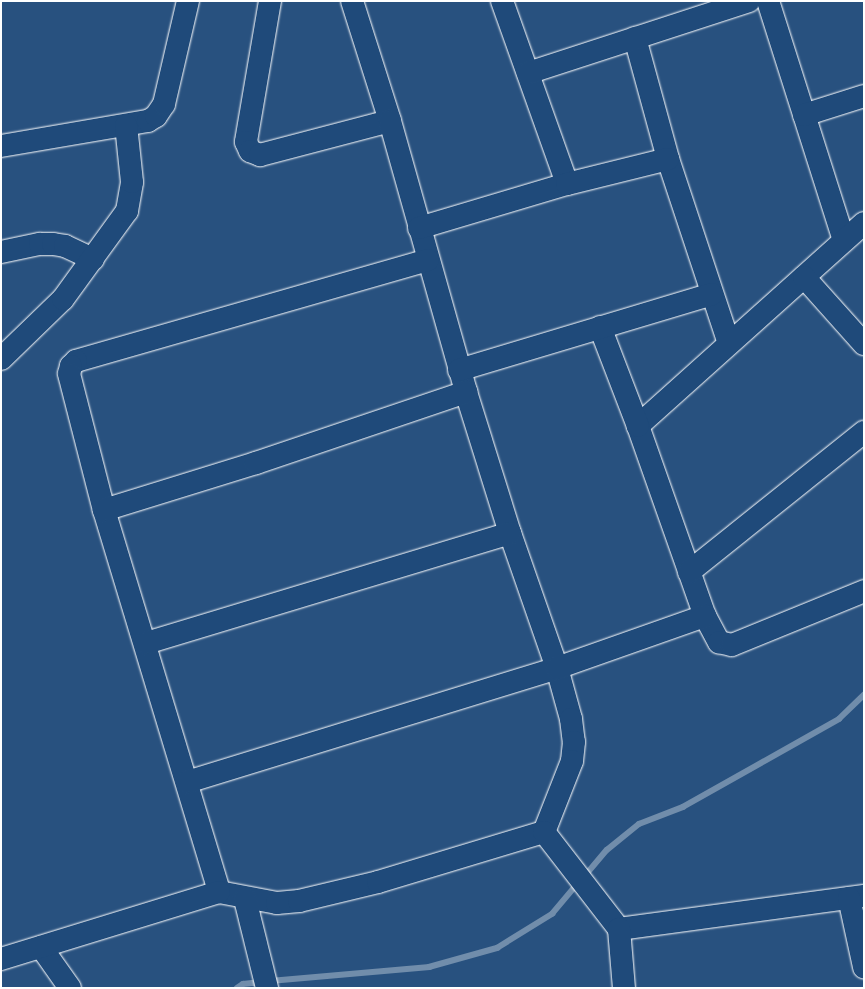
<!DOCTYPE html>
<style>
body{margin:0}
#map{position:relative;width:865px;height:989px;overflow:hidden;background:#28517f;font-family:"Patrick Hand",sans-serif}
div>[style]{position:absolute}
.stream>*{height:5.5px;margin:-2.75px;padding:0 2.75px;transform-origin:2.75px;border-radius:2.75px;background:#718dab}
.roads{filter:drop-shadow(0 0 1px #fff) drop-shadow(0 0 1px #fff)}
.street>*{height:22px;margin:-11px;padding:0 11px;transform-origin:11px;border-radius:11px;background:#1f4a7a}
span{translate:-50% -50%;white-space:nowrap;text-align:center;line-height:1.15;-webkit-text-stroke:3px #1f4a7a;paint-order:stroke}
.frame{position:absolute;inset:0;border:2px solid #fff;pointer-events:none}
</style>
<div id="map">
<div class="stream">
<i style="left:584px;top:877px;width:35px;rotate:-50deg"></i>
<i style="left:607px;top:850px;width:41px;rotate:-39.1deg"></i>
<i style="left:639px;top:824px;width:47px;rotate:-21.1deg"></i>
<i style="left:683px;top:807px;width:179px;rotate:-29.4deg"></i>
<i style="left:839px;top:719px;width:35px;rotate:-44deg"></i>
<i style="left:270px;top:981px;width:160px;rotate:-5deg"></i>
<i style="left:429px;top:967px;width:71px;rotate:-15.6deg"></i>
<i style="left:497px;top:948px;width:65px;rotate:-31.7deg"></i>
<i style="left:552px;top:914px;width:40px;rotate:-50deg"></i>
<i style="left:237px;top:988px;width:7px;rotate:-34deg"></i>
<i style="left:243px;top:984px;width:18px;rotate:-6deg"></i>
</div>
<div class="roads">
<div class="street">
<i style="left:270px;top:1px;width:143px;rotate:99.7deg"></i>
<i style="left:246px;top:142px;width:10px;rotate:66deg"></i>
<i style="left:250px;top:151px;width:11px;rotate:22deg"></i>
<i style="left:260px;top:155px;width:134px;rotate:-14.7deg"></i>
<i style="left:352px;top:1px;width:126px;rotate:72.4deg"></i>
<i style="left:390px;top:121px;width:281px;rotate:74.3deg"></i>
<i style="left:466px;top:392px;width:148px;rotate:72.7deg"></i>
<i style="left:510px;top:533px;width:143px;rotate:70.8deg"></i>
<i style="left:557px;top:668px;width:53px;rotate:74.6deg"></i>
<i style="left:571px;top:719px;width:23px;rotate:83deg"></i>
<i style="left:574px;top:742px;width:19px;rotate:96deg"></i>
<i style="left:572px;top:761px;width:76px;rotate:111.5deg"></i>
<i style="left:502px;top:1px;width:194px;rotate:70.4deg"></i>
<i style="left:768px;top:1px;width:251px;rotate:72.4deg"></i>
<i style="left:635px;top:38px;width:125px;rotate:74.7deg"></i>
<i style="left:668px;top:159px;width:194px;rotate:71.7deg"></i>
<i style="left:528px;top:73px;width:232px;rotate:-18deg"></i>
<i style="left:804px;top:115px;width:63px;rotate:-17.6deg"></i>
<i style="left:1px;top:146px;width:149px;rotate:-9.7deg"></i>
<i style="left:148px;top:121px;width:9px;rotate:-32deg"></i>
<i style="left:156px;top:116px;width:14px;rotate:-56deg"></i>
<i style="left:164px;top:104px;width:106px;rotate:-76.9deg"></i>
<i style="left:864px;top:223px;width:304px;rotate:138.1deg"></i>
<i style="left:638px;top:426px;width:201px;rotate:70.6deg"></i>
<i style="left:705px;top:616px;width:30px;rotate:62deg"></i>
<i style="left:719px;top:642px;width:13px;rotate:13deg"></i>
<i style="left:732px;top:645px;width:143px;rotate:-22.2deg"></i>
<i style="left:419px;top:228px;width:154px;rotate:-16.6deg"></i>
<i style="left:567px;top:184px;width:104px;rotate:-13.9deg"></i>
<i style="left:1px;top:252px;width:40px;rotate:-12deg"></i>
<i style="left:40px;top:244px;width:13px"></i>
<i style="left:53px;top:244px;width:12px;rotate:9deg"></i>
<i style="left:65px;top:246px;width:31px;rotate:25deg"></i>
<i style="left:428px;top:260px;width:366px;rotate:164deg"></i>
<i style="left:76px;top:361px;width:7px;rotate:135deg"></i>
<i style="left:71px;top:366px;width:8px;rotate:104deg"></i>
<i style="left:69px;top:374px;width:140px;rotate:75.6deg"></i>
<i style="left:104px;top:510px;width:399px;rotate:73.2deg"></i>
<i style="left:219px;top:892px;width:59px;rotate:10.7deg"></i>
<i style="left:277px;top:903px;width:22px;rotate:-5deg"></i>
<i style="left:299px;top:901px;width:81px;rotate:-13.5deg"></i>
<i style="left:378px;top:882px;width:173px;rotate:-16.8deg"></i>
<i style="left:804px;top:277px;width:90px;rotate:48.2deg"></i>
<i style="left:600px;top:327px;width:106px;rotate:69deg"></i>
<i style="left:1px;top:359px;width:86px;rotate:-44.1deg"></i>
<i style="left:63px;top:299px;width:109px;rotate:-54deg"></i>
<i style="left:127px;top:211px;width:29px;rotate:-80deg"></i>
<i style="left:132px;top:182px;width:57px;rotate:-96deg"></i>
<i style="left:459px;top:370px;width:264px;rotate:-16.7deg"></i>
<i style="left:104px;top:510px;width:159px;rotate:-17.2deg"></i>
<i style="left:256px;top:463px;width:222px;rotate:-18.7deg"></i>
<i style="left:689px;top:572px;width:224px;rotate:-38.7deg"></i>
<i style="left:146px;top:643px;width:380px;rotate:-16.8deg"></i>
<i style="left:187px;top:782px;width:387px;rotate:-17.1deg"></i>
<i style="left:557px;top:668px;width:157px;rotate:-19.4deg"></i>
<i style="left:544px;top:832px;width:123px;rotate:52.3deg"></i>
<i style="left:619px;top:929px;width:247px;rotate:-7.7deg"></i>
<i style="left:849px;top:898px;width:71px;rotate:77.7deg"></i>
<i style="left:245px;top:899px;width:92px;rotate:76.1deg"></i>
<i style="left:619px;top:929px;width:59px;rotate:85.2deg"></i>
<i style="left:41px;top:947px;width:50px;rotate:54.7deg"></i>
<i style="left:1px;top:959px;width:228px;rotate:-17.1deg"></i>
</div>
</div>
<div class="frame"></div>
</div>
